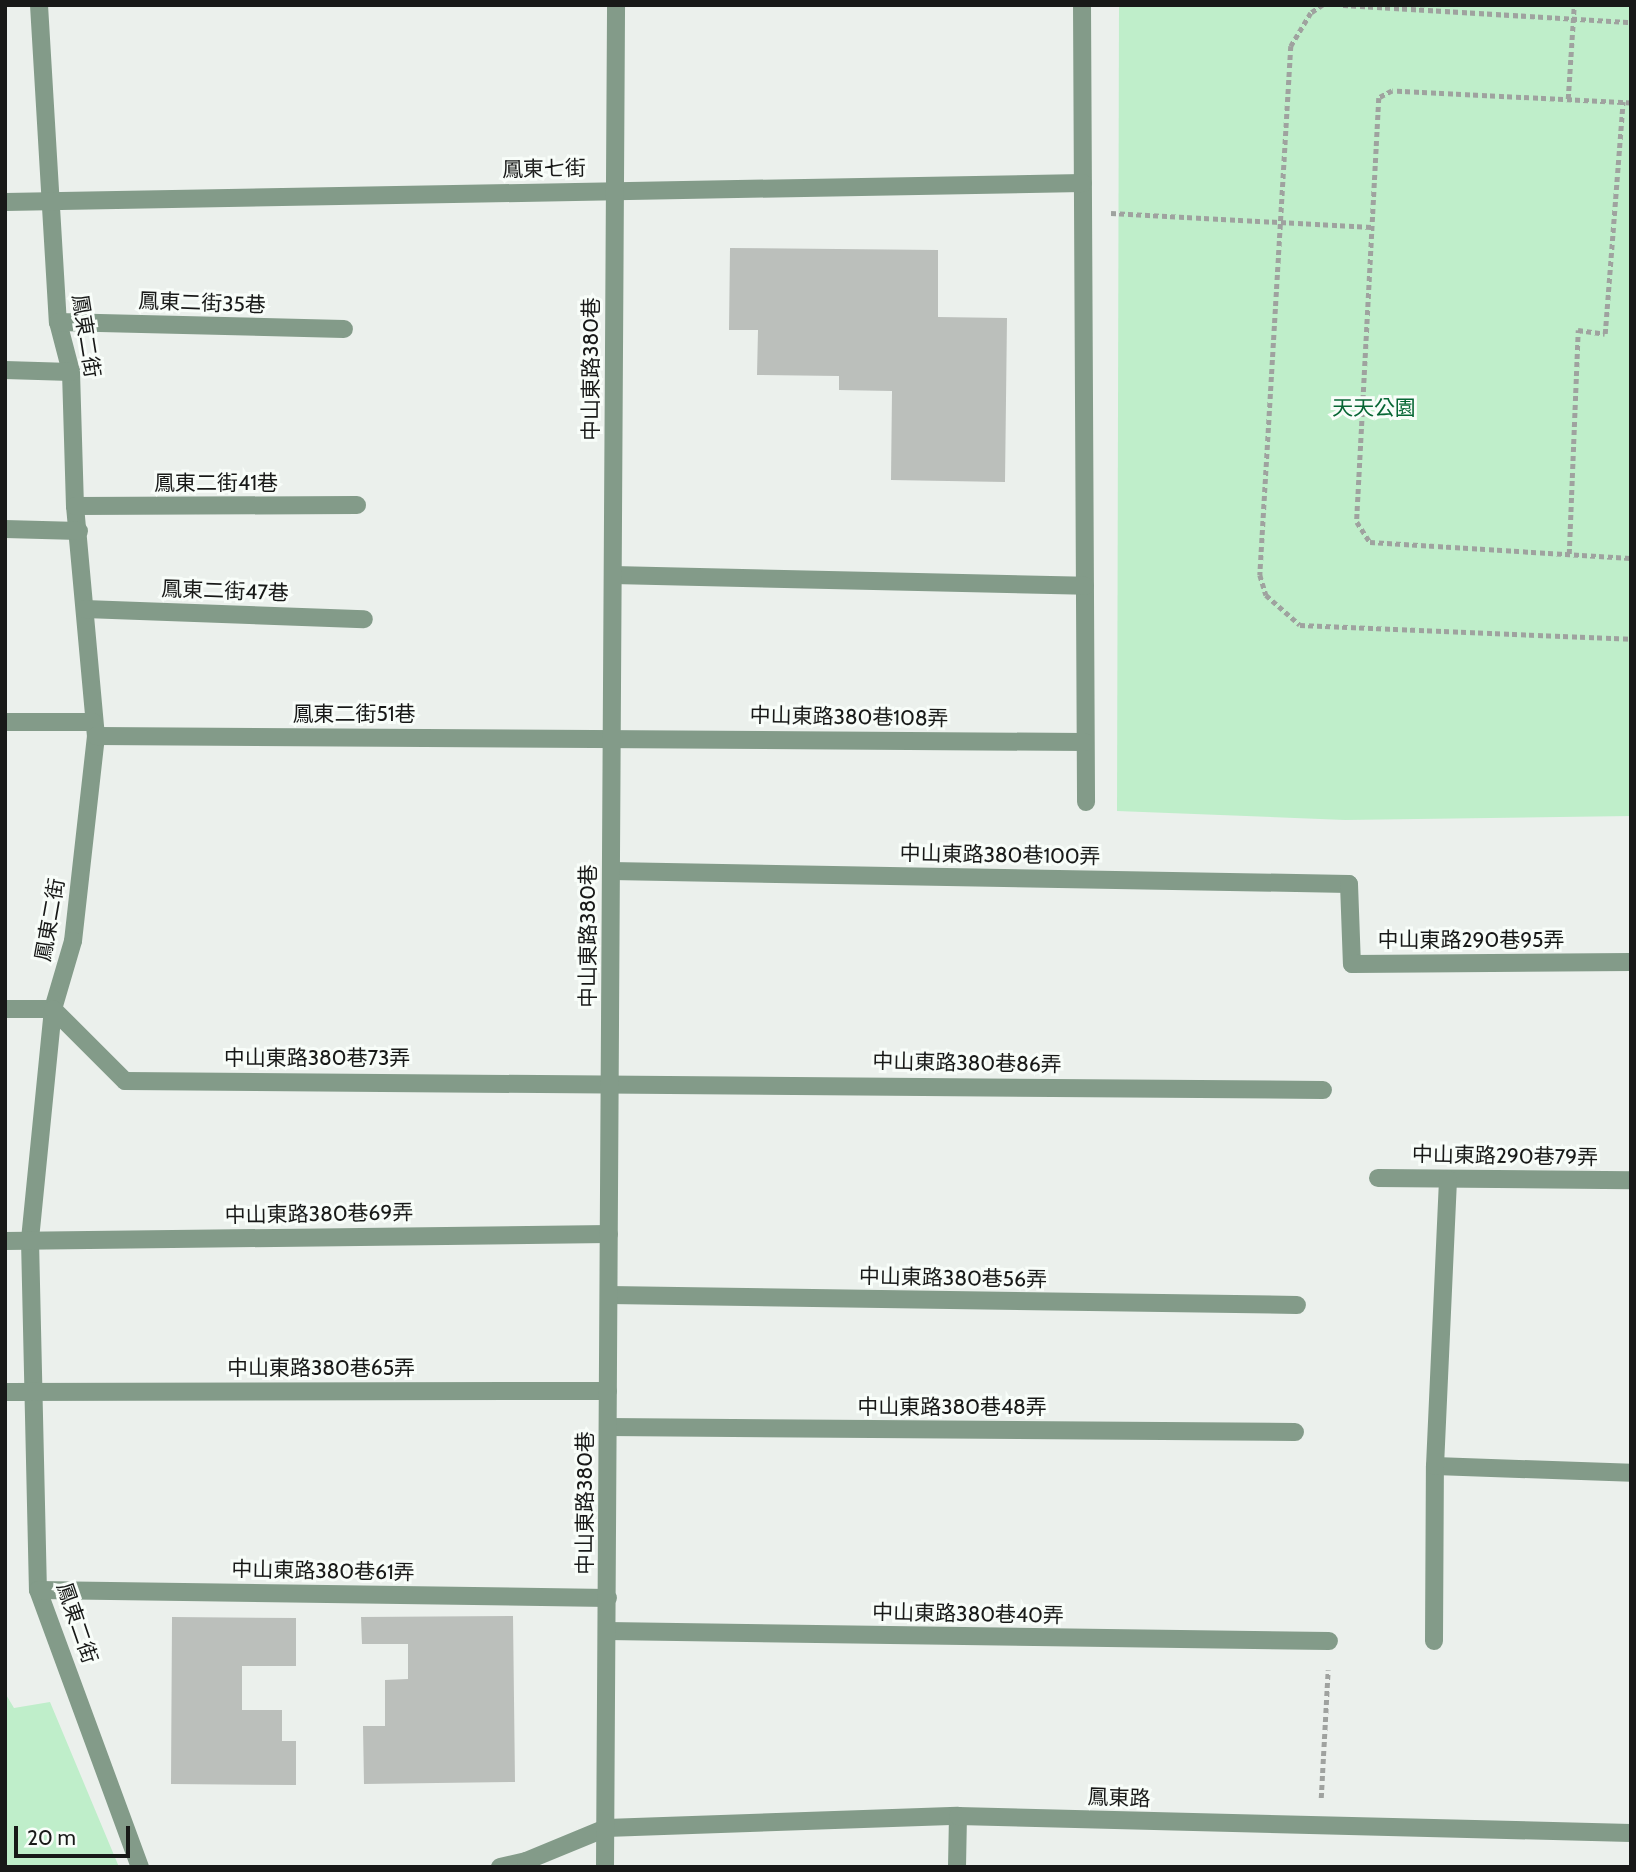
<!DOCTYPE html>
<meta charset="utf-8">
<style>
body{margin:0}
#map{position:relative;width:1636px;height:1872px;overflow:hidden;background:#ebf0ec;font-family:Cabin,"Noto Sans TC",sans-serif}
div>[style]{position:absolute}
.green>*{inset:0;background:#bfeeca}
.building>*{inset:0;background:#bbbfbb}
.path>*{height:4.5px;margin-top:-2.25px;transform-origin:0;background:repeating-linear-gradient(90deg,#9fa29f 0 5px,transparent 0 8.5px)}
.lane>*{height:18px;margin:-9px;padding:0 9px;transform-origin:9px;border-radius:9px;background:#839b89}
.street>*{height:18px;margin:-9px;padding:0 9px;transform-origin:9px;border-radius:9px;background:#839b89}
span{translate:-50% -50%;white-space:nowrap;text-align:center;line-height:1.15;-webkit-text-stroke:6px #f8fdf9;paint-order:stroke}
.street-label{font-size:21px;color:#181918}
.park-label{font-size:21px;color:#076634}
.frame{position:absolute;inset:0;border:7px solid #181918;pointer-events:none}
.scale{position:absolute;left:14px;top:1826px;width:116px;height:32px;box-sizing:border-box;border:4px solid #181918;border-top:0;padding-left:9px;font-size:21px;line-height:24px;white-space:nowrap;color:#181918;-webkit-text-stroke:5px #f8fdf9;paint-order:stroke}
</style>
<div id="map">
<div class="green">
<i style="clip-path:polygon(1119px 5px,1631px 5px,1631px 816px,1345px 820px,1117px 811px)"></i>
<i style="clip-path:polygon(5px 1693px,14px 1708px,50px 1702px,119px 1867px,5px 1867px)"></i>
</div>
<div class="building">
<i style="clip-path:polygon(730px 248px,938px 250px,938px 317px,1007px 318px,1005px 482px,891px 480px,892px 391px,839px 390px,839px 376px,757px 375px,758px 330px,729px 330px)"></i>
<i style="clip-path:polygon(513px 1616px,515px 1782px,364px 1784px,363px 1726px,385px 1726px,385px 1680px,408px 1679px,408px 1644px,362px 1644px,361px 1617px)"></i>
<i style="clip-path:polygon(172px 1617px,296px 1618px,296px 1666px,242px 1666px,242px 1710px,282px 1710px,282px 1741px,296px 1741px,296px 1785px,171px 1784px)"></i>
</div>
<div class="path">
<i style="left:1323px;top:5px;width:14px;rotate:146deg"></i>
<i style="left:1311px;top:13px;width:39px;rotate:121deg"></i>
<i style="left:1291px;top:46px;width:530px;rotate:93.35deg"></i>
<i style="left:1260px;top:575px;width:21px;rotate:73deg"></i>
<i style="left:1266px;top:595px;width:45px;rotate:41.4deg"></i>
<i style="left:1300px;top:625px;width:331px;rotate:2.4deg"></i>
<i style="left:1343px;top:5px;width:289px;rotate:3.4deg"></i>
<i style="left:1568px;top:99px;width:94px;rotate:-86.3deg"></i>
<i style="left:1631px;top:103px;width:239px;rotate:-177.1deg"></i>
<i style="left:1392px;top:91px;width:15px;rotate:152deg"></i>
<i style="left:1379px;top:98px;width:425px;rotate:93deg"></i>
<i style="left:1357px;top:522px;width:24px;rotate:57deg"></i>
<i style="left:1370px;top:542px;width:261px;rotate:3.5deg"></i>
<i style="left:1111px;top:213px;width:261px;rotate:3.1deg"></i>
<i style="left:1569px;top:554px;width:224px;rotate:-87.7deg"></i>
<i style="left:1578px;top:330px;width:27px;rotate:8deg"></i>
<i style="left:1605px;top:334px;width:233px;rotate:-85.6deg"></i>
<i style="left:1321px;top:1798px;width:128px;rotate:-86.9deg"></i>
</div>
<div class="lane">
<i style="left:1082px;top:5px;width:797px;rotate:89.71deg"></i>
<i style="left:613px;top:575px;width:472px;rotate:1.3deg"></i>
<i style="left:500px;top:1867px;width:27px;rotate:-13deg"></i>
<i style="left:526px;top:1861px;width:87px;rotate:-22.4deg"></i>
<i style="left:957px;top:1867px;width:51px;rotate:-88.9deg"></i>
</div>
<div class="street">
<i style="left:39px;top:5px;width:318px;rotate:86.6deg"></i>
<i style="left:58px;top:322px;width:52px;rotate:75.4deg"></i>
<i style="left:71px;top:372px;width:134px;rotate:88.3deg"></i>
<i style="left:75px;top:506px;width:231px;rotate:84.8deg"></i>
<i style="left:96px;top:736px;width:206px;rotate:96.4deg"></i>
<i style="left:73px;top:941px;width:71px;rotate:106.4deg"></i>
<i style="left:53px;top:1009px;width:232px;rotate:95.7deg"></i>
<i style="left:30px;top:1240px;width:350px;rotate:88.7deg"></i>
<i style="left:38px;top:1590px;width:295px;rotate:69.8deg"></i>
<i style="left:5px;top:202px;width:1078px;rotate:-1.01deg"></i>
<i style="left:58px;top:322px;width:286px;rotate:1.4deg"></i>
<i style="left:5px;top:370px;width:66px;rotate:1.7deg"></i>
<i style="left:75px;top:506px;width:282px;rotate:-0.2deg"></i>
<i style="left:5px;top:529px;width:74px;rotate:1.5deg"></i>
<i style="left:85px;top:609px;width:279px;rotate:2.1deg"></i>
<i style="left:5px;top:722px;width:88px"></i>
<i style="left:96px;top:736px;width:989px;rotate:0.35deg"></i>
<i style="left:611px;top:871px;width:738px;rotate:1.01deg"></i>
<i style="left:1349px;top:884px;width:80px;rotate:87.9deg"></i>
<i style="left:1352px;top:964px;width:279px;rotate:-0.4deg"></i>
<i style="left:5px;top:1009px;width:48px"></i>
<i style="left:53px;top:1009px;width:102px;rotate:45deg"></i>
<i style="left:125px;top:1081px;width:1198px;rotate:0.43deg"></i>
<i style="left:1378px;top:1178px;width:253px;rotate:0.5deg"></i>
<i style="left:5px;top:1241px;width:604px;rotate:-0.66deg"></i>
<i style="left:609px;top:1295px;width:688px;rotate:0.83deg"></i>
<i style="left:5px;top:1392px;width:603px;rotate:-0.1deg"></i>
<i style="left:608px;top:1427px;width:687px;rotate:0.42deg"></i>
<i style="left:1435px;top:1466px;width:196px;rotate:2deg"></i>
<i style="left:38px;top:1590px;width:570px;rotate:0.8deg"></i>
<i style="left:607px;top:1631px;width:722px;rotate:0.79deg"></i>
<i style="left:1434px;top:1641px;width:175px;rotate:-89.7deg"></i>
<i style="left:1435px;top:1466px;width:287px;rotate:-87.4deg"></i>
<i style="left:606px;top:1828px;width:352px;rotate:-2deg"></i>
<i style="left:958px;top:1816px;width:673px;rotate:1.45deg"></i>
<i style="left:605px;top:1867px;width:1862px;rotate:-89.66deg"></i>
</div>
<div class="street-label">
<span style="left:544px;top:169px;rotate:-1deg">鳳東七街</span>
<span style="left:202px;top:303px;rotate:2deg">鳳東二街35巷</span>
<span style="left:86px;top:336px;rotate:81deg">鳳東二街</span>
<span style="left:591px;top:369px;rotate:-90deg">中山東路380巷</span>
<span style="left:216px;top:483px">鳳東二街41巷</span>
<span style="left:225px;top:591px;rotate:2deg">鳳東二街47巷</span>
<span style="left:354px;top:714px">鳳東二街51巷</span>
<span style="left:849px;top:717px;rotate:1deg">中山東路380巷108弄</span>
<span style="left:1000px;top:855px;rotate:1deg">中山東路380巷100弄</span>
<span style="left:50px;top:920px;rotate:-80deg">鳳東二街</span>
<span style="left:588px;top:936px;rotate:-90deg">中山東路380巷</span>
<span style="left:1471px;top:940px">中山東路290巷95弄</span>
<span style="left:317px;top:1058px">中山東路380巷73弄</span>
<span style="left:967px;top:1063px;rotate:1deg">中山東路380巷86弄</span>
<span style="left:1505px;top:1156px;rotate:1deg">中山東路290巷79弄</span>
<span style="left:319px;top:1214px;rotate:-1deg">中山東路380巷69弄</span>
<span style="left:953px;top:1278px;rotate:1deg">中山東路380巷56弄</span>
<span style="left:321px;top:1368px">中山東路380巷65弄</span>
<span style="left:952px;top:1407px">中山東路380巷48弄</span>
<span style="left:585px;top:1503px;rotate:-90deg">中山東路380巷</span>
<span style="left:323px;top:1571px;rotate:1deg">中山東路380巷61弄</span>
<span style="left:968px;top:1614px;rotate:1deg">中山東路380巷40弄</span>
<span style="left:77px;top:1623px;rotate:71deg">鳳東二街</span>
<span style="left:1119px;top:1798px;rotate:2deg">鳳東路</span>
</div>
<div class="park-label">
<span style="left:1374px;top:408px">天天公園</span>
</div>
<div class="frame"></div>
<div class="scale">20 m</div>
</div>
